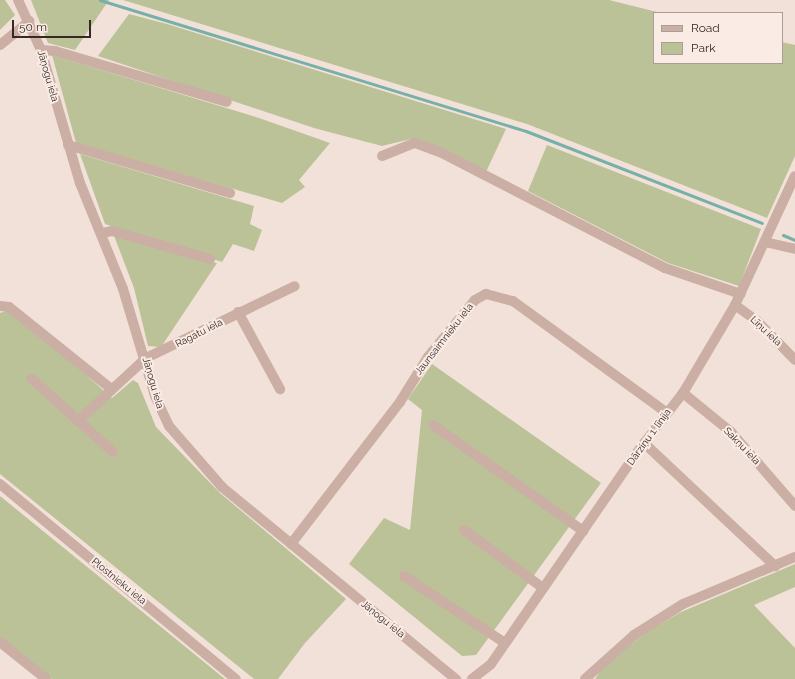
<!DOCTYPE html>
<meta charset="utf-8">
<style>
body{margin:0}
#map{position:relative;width:795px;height:679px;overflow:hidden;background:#f2e1d8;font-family:Raleway,sans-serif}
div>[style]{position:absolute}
.green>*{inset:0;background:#bbc298}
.stream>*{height:3px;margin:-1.5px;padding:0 1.5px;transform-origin:1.5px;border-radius:1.5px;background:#76b0a8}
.minor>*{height:10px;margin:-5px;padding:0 5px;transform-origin:5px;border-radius:5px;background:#cbaea4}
span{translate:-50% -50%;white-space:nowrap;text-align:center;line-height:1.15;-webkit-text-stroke:4px #faece4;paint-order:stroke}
.street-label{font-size:10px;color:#352826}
.legend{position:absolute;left:653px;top:12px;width:130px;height:52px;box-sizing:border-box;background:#faece4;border:1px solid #ab9e98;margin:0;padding:5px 7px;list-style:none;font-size:12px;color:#352826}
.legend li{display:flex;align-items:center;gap:8px;height:20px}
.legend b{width:20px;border:1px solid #ab9e98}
.scale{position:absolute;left:12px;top:20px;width:79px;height:18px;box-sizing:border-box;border:2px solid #352826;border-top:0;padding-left:5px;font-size:12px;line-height:14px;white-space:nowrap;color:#352826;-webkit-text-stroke:3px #faece4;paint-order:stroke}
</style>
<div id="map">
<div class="green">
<i style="clip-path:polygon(0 0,5px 0,15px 15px,0 30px)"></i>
<i style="clip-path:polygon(31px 0,109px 0,75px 50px,48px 43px)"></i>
<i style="clip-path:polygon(123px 0,609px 0,661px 13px,654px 13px,654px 63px,782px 63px,782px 42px,795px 45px,795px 156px,767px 218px,527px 124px)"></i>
<i style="clip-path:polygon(129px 14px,167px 24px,506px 129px,486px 172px,415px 138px,382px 146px,314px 128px,98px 56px)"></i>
<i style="clip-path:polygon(52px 55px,259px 118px,330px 143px,299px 180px,305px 187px,282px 203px,76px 143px)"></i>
<i style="clip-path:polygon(547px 145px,761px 229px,739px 286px,668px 263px,528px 191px)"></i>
<i style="clip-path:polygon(80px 154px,254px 206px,250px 224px,262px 230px,254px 251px,233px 244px,222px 262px,105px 224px)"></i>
<i style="clip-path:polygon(113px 233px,217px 263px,161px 347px,148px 346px,134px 288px)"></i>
<i style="clip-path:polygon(12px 309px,112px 398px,133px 380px,138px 383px,156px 427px,220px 493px,346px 599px,305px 643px,278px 679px,254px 679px,0 474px,0 313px)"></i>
<i style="clip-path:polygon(432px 364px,601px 483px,476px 655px,462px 656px,349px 564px,384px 518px,410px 530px,422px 410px,408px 399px)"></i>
<i style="clip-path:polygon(0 496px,225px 679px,52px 679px,19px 654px,0 638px)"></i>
<i style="clip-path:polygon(795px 564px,795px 587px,754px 605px,795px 648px,795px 679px,595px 679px,605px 665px,645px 633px,681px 612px)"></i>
</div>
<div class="stream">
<i style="left:100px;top:0;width:446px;rotate:17.1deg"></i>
<i style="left:526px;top:131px;width:253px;rotate:21.3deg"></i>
<i style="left:783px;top:235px;width:13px;rotate:23deg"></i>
</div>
<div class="minor">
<i style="left:18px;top:0;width:55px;rotate:65.3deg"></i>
<i style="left:41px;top:50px;width:139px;rotate:73.7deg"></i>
<i style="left:80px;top:183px;width:114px;rotate:67.9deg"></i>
<i style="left:123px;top:289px;width:112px;rotate:73.3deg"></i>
<i style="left:155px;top:396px;width:33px;rotate:65deg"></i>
<i style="left:169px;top:426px;width:81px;rotate:49deg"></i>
<i style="left:222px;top:487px;width:303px;rotate:39.4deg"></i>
<i style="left:0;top:45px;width:38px;rotate:-39deg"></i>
<i style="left:41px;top:50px;width:14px;rotate:4deg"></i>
<i style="left:55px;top:51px;width:179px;rotate:16.5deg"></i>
<i style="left:68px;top:145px;width:169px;rotate:16.5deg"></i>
<i style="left:382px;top:156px;width:35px;rotate:-22deg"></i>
<i style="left:415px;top:143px;width:27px;rotate:20deg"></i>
<i style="left:440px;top:152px;width:253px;rotate:27.3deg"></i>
<i style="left:665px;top:268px;width:80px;rotate:18.9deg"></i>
<i style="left:101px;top:233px;width:11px;rotate:-10deg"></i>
<i style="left:112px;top:231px;width:102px;rotate:15.9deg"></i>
<i style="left:765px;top:242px;width:31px;rotate:13deg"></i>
<i style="left:735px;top:305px;width:26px;rotate:36deg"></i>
<i style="left:756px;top:320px;width:56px;rotate:45.7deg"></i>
<i style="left:0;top:306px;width:9px;rotate:6deg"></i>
<i style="left:9px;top:307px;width:129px;rotate:38.7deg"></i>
<i style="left:238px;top:312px;width:88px;rotate:61.4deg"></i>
<i style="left:32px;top:379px;width:109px;rotate:42deg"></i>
<i style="left:683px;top:393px;width:62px;rotate:39.1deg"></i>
<i style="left:731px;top:432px;width:98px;rotate:49.1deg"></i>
<i style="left:78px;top:421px;width:93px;rotate:-42.8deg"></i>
<i style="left:146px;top:358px;width:165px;rotate:-25.8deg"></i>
<i style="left:433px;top:425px;width:184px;rotate:35.2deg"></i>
<i style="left:644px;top:443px;width:180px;rotate:43.2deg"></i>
<i style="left:0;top:484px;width:306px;rotate:39.6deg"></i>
<i style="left:464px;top:530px;width:98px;rotate:36.3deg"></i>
<i style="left:291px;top:544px;width:179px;rotate:-52.5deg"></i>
<i style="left:400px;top:402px;width:53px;rotate:-58.1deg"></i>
<i style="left:428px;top:357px;width:74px;rotate:-50.5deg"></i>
<i style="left:475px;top:300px;width:13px;rotate:-29deg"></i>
<i style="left:486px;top:294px;width:28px;rotate:15deg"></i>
<i style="left:513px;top:301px;width:189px;rotate:36deg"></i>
<i style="left:404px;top:576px;width:121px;rotate:33.6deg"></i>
<i style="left:0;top:642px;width:59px;rotate:38.8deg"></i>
<i style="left:472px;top:679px;width:24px;rotate:-38deg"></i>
<i style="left:491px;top:664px;width:254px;rotate:-55.4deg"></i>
<i style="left:635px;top:455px;width:78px;rotate:-52.3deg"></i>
<i style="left:683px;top:393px;width:102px;rotate:-59.4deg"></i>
<i style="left:735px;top:305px;width:142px;rotate:-65.1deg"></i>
<i style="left:585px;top:679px;width:66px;rotate:-41.9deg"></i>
<i style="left:634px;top:635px;width:58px;rotate:-32.3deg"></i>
<i style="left:683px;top:604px;width:121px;rotate:-22.8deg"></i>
</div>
<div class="street-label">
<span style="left:48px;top:76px;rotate:74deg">Jāņogu iela</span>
<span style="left:766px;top:331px;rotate:43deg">Līņu iela</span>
<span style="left:199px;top:333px;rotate:-27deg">Ragatu iela</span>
<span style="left:444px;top:339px;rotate:-52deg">Jaunsaimnieku iela</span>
<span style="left:153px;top:383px;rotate:74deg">Jāņogu iela</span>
<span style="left:649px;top:437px;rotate:-54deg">Dārziņu 1. līnija</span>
<span style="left:742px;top:446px;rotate:46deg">Sakņu iela</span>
<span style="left:119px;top:581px;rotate:39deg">Plostnieku iela</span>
<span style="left:383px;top:619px;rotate:39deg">Jāņogu iela</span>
</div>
<ul class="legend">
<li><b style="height:5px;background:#cbaea4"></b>Road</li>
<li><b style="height:11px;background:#bbc298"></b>Park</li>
</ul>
<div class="scale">50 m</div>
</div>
